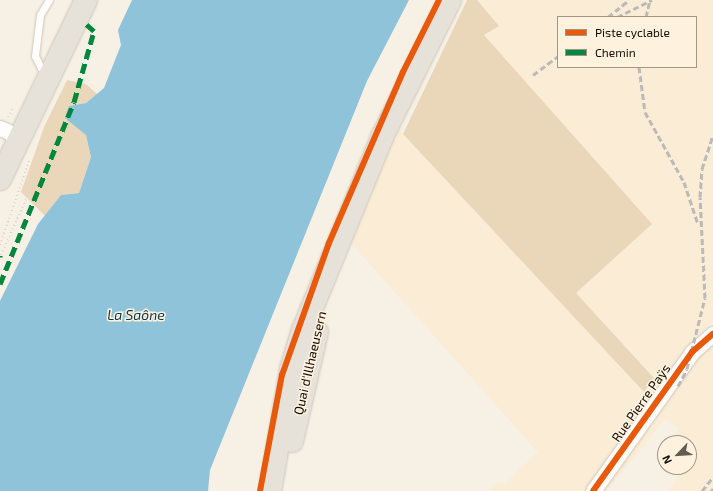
<!DOCTYPE html>
<meta charset="utf-8">
<style>
body{margin:0}
#map{position:relative;width:713px;height:491px;overflow:hidden;background:#f7f0e5;font-family:"Exo 2",sans-serif}
div>[style]{position:absolute}
.built>*{inset:0;background:#faecd5}
.green>*{inset:0;background:#ead7b9}
.water>*{inset:0;background:#8fc3d9}
.path>*{height:2px;margin-top:-1px;transform-origin:0;background:repeating-linear-gradient(90deg,#d7d4d1 0 1px,transparent 0 4px)}
.roads{filter:drop-shadow(0 0 1px #ccc5bb) drop-shadow(0 0 1px #ccc5bb)}
.lane>*{height:7px;margin:-3.5px;padding:0 3.5px;transform-origin:3.5px;border-radius:3.5px;background:#fefdfb}
.street>*{height:15px;margin:-7.5px;padding:0 7.5px;transform-origin:7.5px;border-radius:7.5px;background:#fefdfb}
.primary>*{height:22px;margin:-11px;padding:0 11px;transform-origin:11px;border-radius:11px;background:#e6e2da}
.rail>*{height:3px;margin-top:-1.5px;transform-origin:0;background:repeating-linear-gradient(90deg,#bcbab8 0 6px,transparent 0 9px)}
.quiet>*{height:5px;margin-top:-2.5px;transform-origin:0;background:repeating-linear-gradient(90deg,#00873e 0 10px,transparent 0 15px)}
.cycleway>*{height:6px;margin:-3px;padding:0 3px;transform-origin:3px;border-radius:3px;background:#e8590c}
span{translate:-50% -50%;white-space:nowrap;text-align:center;line-height:1.15;-webkit-text-stroke:3px #fef1de;paint-order:stroke}
.street-label{font-size:13px;color:#130d03}
.water-label{font-size:14px;color:#123545;font-style:italic}
.legend{position:absolute;left:557px;top:16px;width:140px;height:52px;box-sizing:border-box;background:#fef1de;border:1px solid #a09686;margin:0;padding:5px 7px;list-style:none;font-size:12px;color:#130d03}
.legend li{display:flex;align-items:center;gap:8px;height:20px}
.legend b{width:20px;border:1px solid #a09686}
.north{position:absolute;left:657px;top:435px;width:40px;height:40px;box-sizing:border-box;background:#fef1de;border:1px solid #a09686;border-radius:50%;rotate:245deg;font-size:11px;font-weight:700;line-height:16px;text-align:center;color:#130d03}
.north::after{content:'';display:block;margin:auto;width:14px;height:18px;background:#635c52;clip-path:polygon(50% 0,100% 100%,50% 72%,0 100%)}
</style>
<div id="map">
<div class="built">
<i style="clip-path:polygon(evenodd,477px 0,713px 0,713px 322px,687px 346px,661px 384px,576px 293px,652px 224px,484px 35px,499px 26px,477px 0,558px 17px,696px 17px,696px 67px,558px 67px,558px 17px)"></i>
<i style="clip-path:polygon(397px 127px,650px 399px,588px 491px,488px 491px,498px 482px,504px 484px,538px 452px,351px 243px,360px 207px)"></i>
<i style="clip-path:polygon(713px 344px,713px 491px,668px 491px,694px 456px,689px 451px,689px 443px,679px 443px,673px 438px,679px 429px,665px 419px,607px 491px,599px 491px,683px 372px)"></i>
</div>
<div class="green">
<i style="clip-path:polygon(467px 0,477px 0,499px 26px,484px 35px,652px 224px,576px 293px,654px 378px,644px 392px,403px 134px)"></i>
<i style="clip-path:polygon(67px 80px,86px 84px,97px 94px,86px 103px,69px 106px,86px 135px,91px 157px,79px 193px,61px 195px,45px 216px,21px 192px,44px 127px)"></i>
</div>
<div class="water">
<i style="clip-path:polygon(132px 0,409px 0,367px 81px,210px 470px,208px 491px,0 491px,0 301px,38px 224px,61px 195px,79px 193px,91px 157px,86px 135px,65px 118px,69px 106px,86px 103px,104px 88px,121px 45px,118px 30px)"></i>
</div>
<div class="path">
<i style="left:8px;top:117px;width:12px;rotate:-59deg"></i>
<i style="left:0;top:245px;width:89px;rotate:-71deg"></i>
<i style="left:1px;top:255px;width:76px;rotate:-65.8deg"></i>
<i style="left:32px;top:186px;width:8px;rotate:7deg"></i>
</div>
<div class="roads">
<div class="lane">
<i style="left:49px;top:0;width:17px;rotate:121deg"></i>
<i style="left:40px;top:15px;width:41px;rotate:97deg"></i>
<i style="left:35px;top:56px;width:13px;rotate:63deg"></i>
<i style="left:41px;top:68px;width:9px;rotate:32deg"></i>
</div>
<div class="street">
<i style="left:0;top:128px;width:12px;rotate:24deg"></i>
<i style="left:11px;top:133px;width:14px;rotate:65deg"></i>
<i style="left:593px;top:491px;width:171px;rotate:-54.5deg"></i>
<i style="left:692px;top:352px;width:28px;rotate:-41deg"></i>
</div>
<div class="primary">
<i style="left:0;top:179px;width:199px;rotate:-64.3deg"></i>
<i style="left:292px;top:441px;width:112px;rotate:-77.1deg"></i>
<i style="left:270px;top:491px;width:124px;rotate:-80.2deg"></i>
<i style="left:291px;top:369px;width:41px;rotate:-72.9deg"></i>
<i style="left:303px;top:330px;width:209px;rotate:-67.7deg"></i>
<i style="left:382px;top:137px;width:153px;rotate:-63.6deg"></i>
</div>
</div>
<div class="rail">
<i style="left:608px;top:17px;width:27px;rotate:-39deg"></i>
<i style="left:617px;top:17px;width:39px;rotate:-26deg"></i>
<i style="left:646px;top:17px;width:17px;rotate:-77deg"></i>
<i style="left:639px;top:67px;width:45px;rotate:82.4deg"></i>
<i style="left:645px;top:112px;width:80px;rotate:60.9deg"></i>
<i style="left:684px;top:182px;width:44px;rotate:71.6deg"></i>
<i style="left:533px;top:75px;width:31px;rotate:-37deg"></i>
<i style="left:678px;top:386px;width:19px;rotate:-62deg"></i>
<i style="left:687px;top:369px;width:73px;rotate:-75.8deg"></i>
<i style="left:705px;top:298px;width:101px;rotate:-92.8deg"></i>
<i style="left:700px;top:197px;width:28px;rotate:-86deg"></i>
<i style="left:702px;top:169px;width:35px;rotate:-72deg"></i>
<i style="left:702px;top:491px;width:18px;rotate:-52deg"></i>
<i style="left:711px;top:491px;width:3px;rotate:-45deg"></i>
</div>
<div class="quiet">
<i style="left:0;top:255px;width:2px;rotate:90deg"></i>
<i style="left:0;top:284px;width:196px;rotate:-67.9deg"></i>
<i style="left:74px;top:102px;width:74px;rotate:-74.3deg"></i>
<i style="left:94px;top:31px;width:13px;rotate:-138deg"></i>
</div>
<div class="cycleway">
<i style="left:260px;top:491px;width:118px;rotate:-79.3deg"></i>
<i style="left:282px;top:375px;width:140px;rotate:-70.4deg"></i>
<i style="left:329px;top:243px;width:186px;rotate:-66.6deg"></i>
<i style="left:403px;top:72px;width:80px;rotate:-63.4deg"></i>
<i style="left:593px;top:491px;width:171px;rotate:-54.5deg"></i>
<i style="left:692px;top:352px;width:28px;rotate:-41deg"></i>
</div>
<div class="street-label">
<span style="left:310px;top:363px;rotate:-77deg">Quai d'Illhaeusern</span>
<span style="left:641px;top:403px;rotate:-55deg">Rue Pierre Paÿs</span>
</div>
<div class="water-label">
<span style="left:136px;top:315px">La Saône</span>
</div>
<ul class="legend">
<li><b style="height:5px;background:#e8590c"></b>Piste cyclable</li>
<li><b style="height:5px;background:#00873e"></b>Chemin</li>
</ul>
<div class="north">N</div>
</div>
